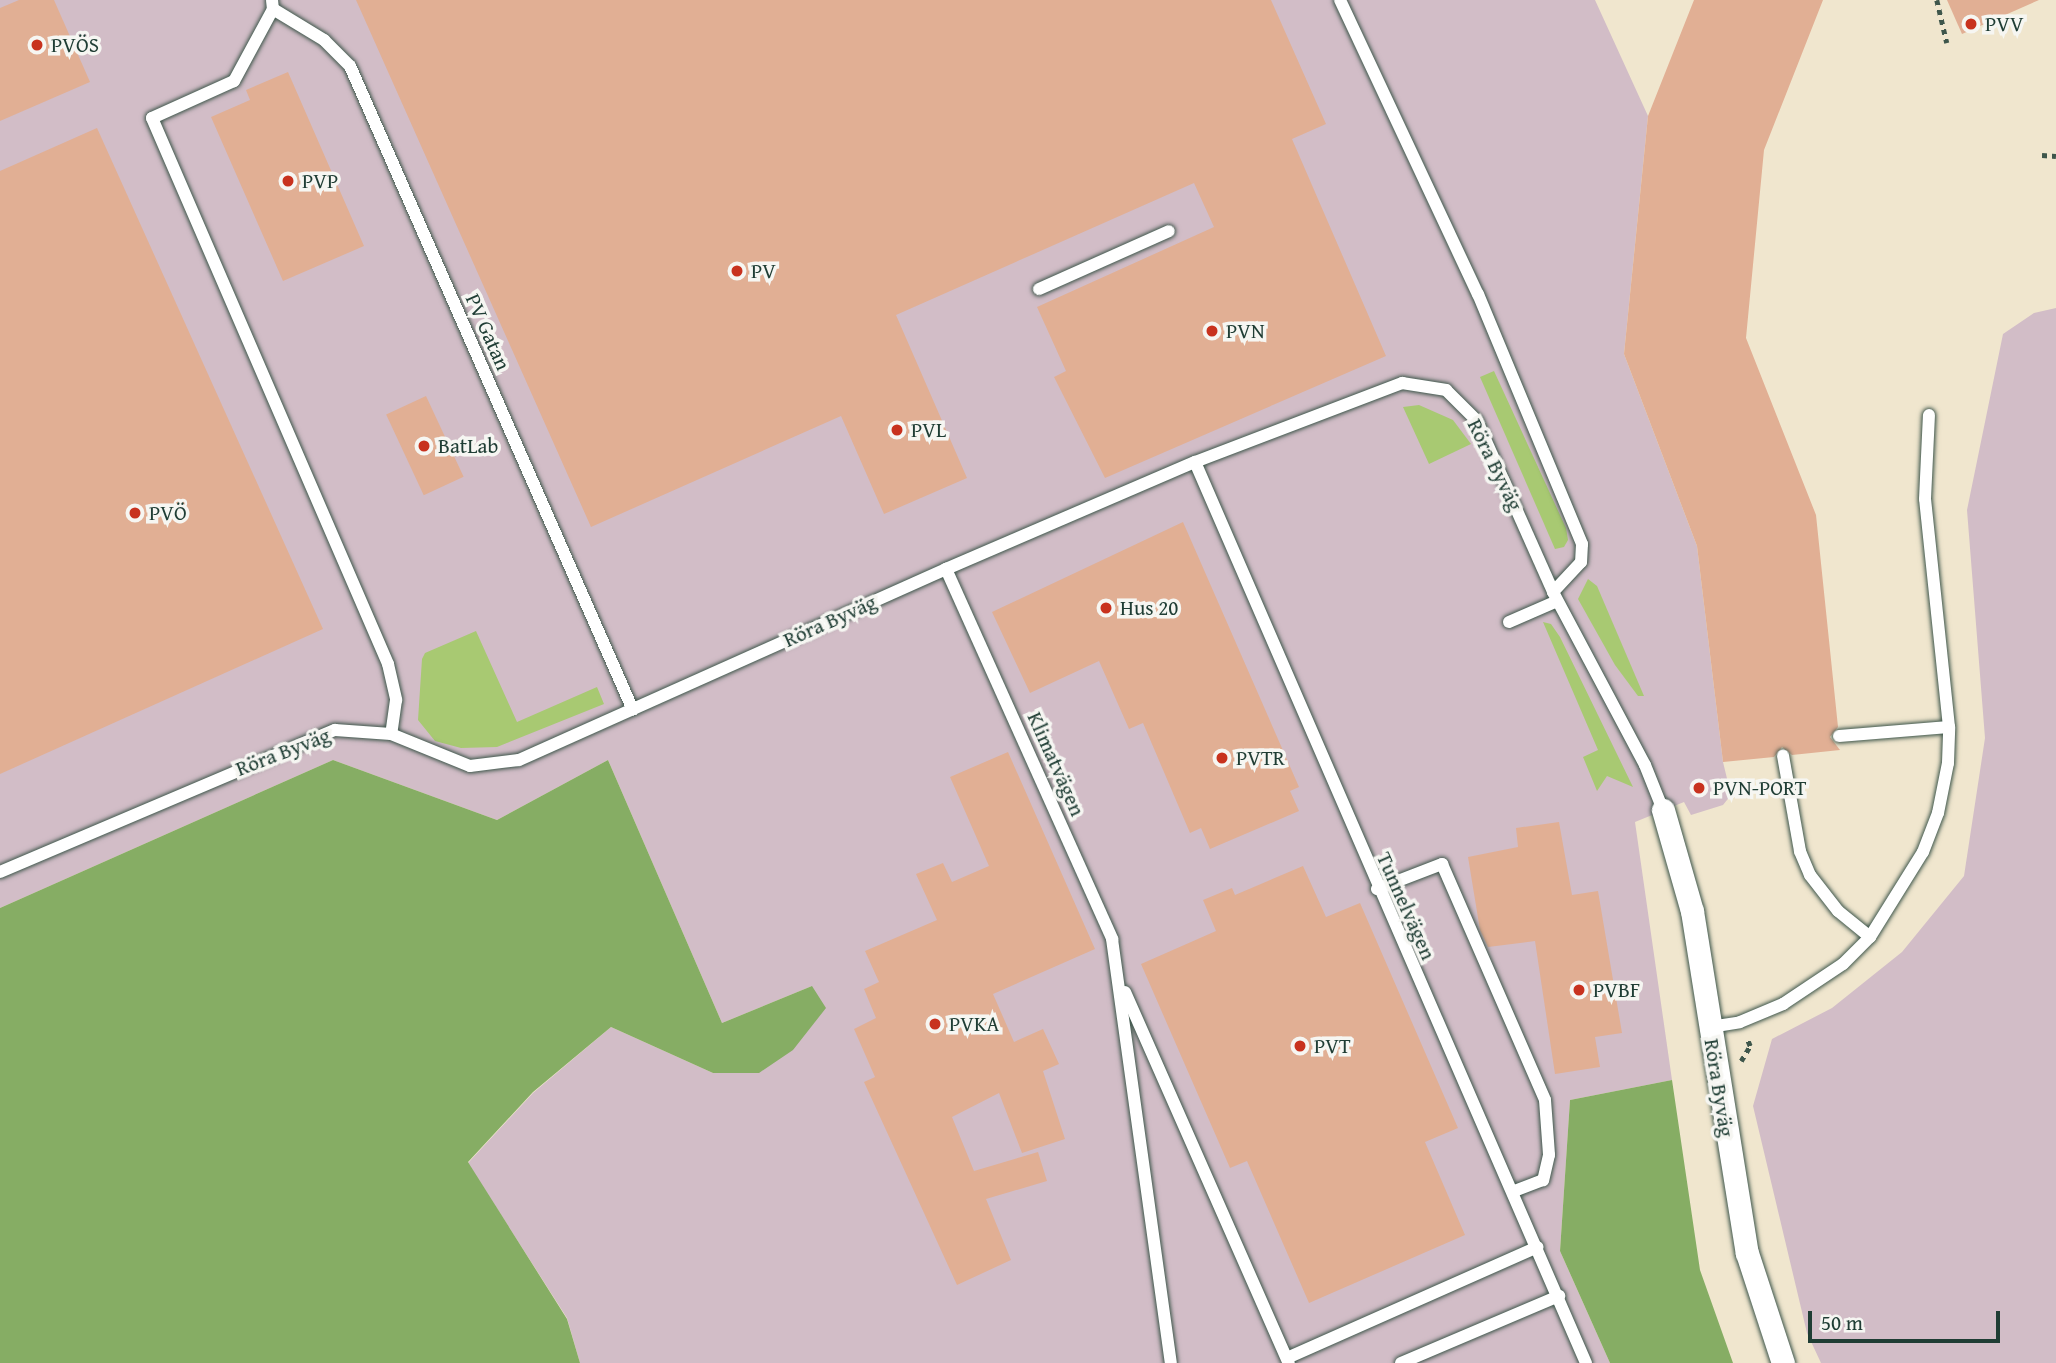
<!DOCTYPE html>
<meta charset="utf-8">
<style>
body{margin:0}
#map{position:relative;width:2056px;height:1363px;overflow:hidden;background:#f0e6ce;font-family:"Gentium Book Plus",serif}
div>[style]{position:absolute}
.industrial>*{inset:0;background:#d2bdc7}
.green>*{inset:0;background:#a8c972}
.forest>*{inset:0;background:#86ad64}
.building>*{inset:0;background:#e1af94;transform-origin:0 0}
.path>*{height:4.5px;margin-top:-2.25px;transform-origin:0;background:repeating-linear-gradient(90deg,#3e564b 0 5px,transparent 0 10px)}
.roads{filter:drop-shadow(0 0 2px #3e564b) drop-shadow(0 0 2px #3e564b)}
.lane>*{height:12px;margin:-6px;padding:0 6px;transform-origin:6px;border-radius:6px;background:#fff}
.street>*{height:23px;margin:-11.5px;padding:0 11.5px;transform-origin:11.5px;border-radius:11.5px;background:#fff}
.dots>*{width:19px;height:19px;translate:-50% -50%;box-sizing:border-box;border:4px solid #f6f6f2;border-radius:50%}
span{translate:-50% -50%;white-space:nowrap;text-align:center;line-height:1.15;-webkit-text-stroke:7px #f6f6f2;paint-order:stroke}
.poi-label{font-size:21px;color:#1f3d34}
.left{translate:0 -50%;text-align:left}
.street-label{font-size:21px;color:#1f3d34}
.scale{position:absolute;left:1808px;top:1311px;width:192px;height:32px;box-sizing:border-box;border:4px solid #1f3d34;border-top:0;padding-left:9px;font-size:21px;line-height:24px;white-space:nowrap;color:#1f3d34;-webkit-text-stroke:5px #f6f6f2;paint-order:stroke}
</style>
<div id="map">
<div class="industrial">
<i style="clip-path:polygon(0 0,1595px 0,1648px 116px,1624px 354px,1697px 546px,1723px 762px,1731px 795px,1723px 805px,1691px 815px,1684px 802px,1635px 822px,1672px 1080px,1570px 1100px,1560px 1251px,1610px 1363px,580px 1363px,567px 1318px,468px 1163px,533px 1093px,611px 1027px,713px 1073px,812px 986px,722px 1023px,608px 760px,497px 820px,333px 760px,0 908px)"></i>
<i style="clip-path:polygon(2056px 308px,2056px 1363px,1821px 1363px,1807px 1333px,1753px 1106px,1772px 1039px,1832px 1008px,1902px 952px,1964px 876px,1985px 738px,1967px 510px,2003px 334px,2034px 313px)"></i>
</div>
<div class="green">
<i style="clip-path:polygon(1494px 371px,1566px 528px,1568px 540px,1564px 547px,1555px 549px,1480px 377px)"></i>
<i style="clip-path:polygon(1419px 405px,1453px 420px,1471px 444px,1429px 464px,1403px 407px)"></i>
<i style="clip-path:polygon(1588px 579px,1597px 586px,1644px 696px,1638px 696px,1615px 665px,1578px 599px)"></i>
<i style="clip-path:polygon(1543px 622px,1551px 624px,1560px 637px,1633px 787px,1607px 776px,1597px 791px,1583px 757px,1598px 750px)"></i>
<i style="clip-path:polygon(476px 631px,517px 722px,597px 687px,604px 704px,497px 747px,461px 748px,435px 741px,418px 720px,422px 659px,425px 653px)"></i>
</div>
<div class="forest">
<i style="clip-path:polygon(333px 760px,497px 820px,608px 760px,722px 1023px,812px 986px,826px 1008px,793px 1050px,759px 1073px,713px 1073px,611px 1027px,533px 1092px,468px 1162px,567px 1319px,580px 1363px,0 1363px,0 908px)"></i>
<i style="clip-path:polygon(1672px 1080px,1700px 1270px,1733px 1363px,1610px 1363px,1560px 1251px,1570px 1100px)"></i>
</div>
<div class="building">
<i style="clip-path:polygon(19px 0,54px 0,90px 82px,0 121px,0 8px)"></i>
<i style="clip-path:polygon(356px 0,1271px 0,1326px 124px,1292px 139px,1386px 356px,1105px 478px,1054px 377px,1066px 371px,1037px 307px,1214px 227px,1194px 183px,896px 315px,967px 478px,884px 514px,841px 416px,591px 527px)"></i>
<i style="clip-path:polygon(1694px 0,1823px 0,1764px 150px,1746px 338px,1816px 515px,1838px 727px,1830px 737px,1840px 750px,1792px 755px,1782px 747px,1774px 757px,1723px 762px,1697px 546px,1624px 354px,1648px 116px)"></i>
<i style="clip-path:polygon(1947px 0,2039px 0,1962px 34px)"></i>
<i style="clip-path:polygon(288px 72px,364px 246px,283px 281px,211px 117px,250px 100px,246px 90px)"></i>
<i style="clip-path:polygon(97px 128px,323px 629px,0 774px,0 171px)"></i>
<i style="left:426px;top:396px;width:89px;height:44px;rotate:65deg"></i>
<i style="clip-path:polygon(1183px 522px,1299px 787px,1290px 791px,1299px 811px,1210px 849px,1201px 828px,1190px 833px,1143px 723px,1129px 729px,1099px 661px,1030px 693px,992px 612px)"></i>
<i style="clip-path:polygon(1008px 752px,1095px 949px,993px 994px,1014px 1042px,1043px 1029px,1059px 1064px,1043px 1071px,1065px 1139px,1022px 1153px,999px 1093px,952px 1117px,974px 1171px,1038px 1152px,1047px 1181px,986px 1199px,1011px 1260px,957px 1285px,864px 1082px,875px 1077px,854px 1029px,876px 1018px,864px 989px,879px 982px,865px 951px,937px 920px,916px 874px,943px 863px,952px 882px,989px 866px,950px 777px)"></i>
<i style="clip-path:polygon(1559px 822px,1572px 895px,1598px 891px,1622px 1033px,1595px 1037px,1600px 1067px,1555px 1074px,1535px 941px,1488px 947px,1480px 930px,1468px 857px,1518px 847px,1516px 828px)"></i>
<i style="clip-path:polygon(1303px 866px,1326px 917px,1360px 903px,1458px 1128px,1425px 1142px,1465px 1235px,1309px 1303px,1247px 1161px,1230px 1168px,1141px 964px,1216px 931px,1203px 900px,1232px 888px,1235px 895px)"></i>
</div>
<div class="path">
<i style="left:1937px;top:0;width:44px;rotate:76.9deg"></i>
<i style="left:2042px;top:155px;width:14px;rotate:4deg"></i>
<i style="left:1741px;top:1061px;width:17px;rotate:-59deg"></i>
<i style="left:1750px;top:1046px;width:8px;rotate:-113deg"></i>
</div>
<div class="roads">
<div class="lane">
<i style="left:272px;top:0;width:9px;rotate:84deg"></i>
<i style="left:273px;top:9px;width:60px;rotate:31.3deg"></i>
<i style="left:324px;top:40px;width:37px;rotate:45deg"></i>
<i style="left:350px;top:66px;width:703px;rotate:66.28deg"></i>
<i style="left:1340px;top:0;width:325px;rotate:64.9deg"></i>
<i style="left:1478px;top:294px;width:271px;rotate:67.4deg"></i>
<i style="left:1582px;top:544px;width:18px;rotate:93deg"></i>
<i style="left:1581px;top:562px;width:41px;rotate:133deg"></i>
<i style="left:1553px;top:592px;width:196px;rotate:62deg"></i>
<i style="left:1645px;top:765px;width:48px;rotate:68.2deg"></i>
<i style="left:273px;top:9px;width:82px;rotate:118.4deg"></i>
<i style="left:234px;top:81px;width:90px;rotate:155.7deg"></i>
<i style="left:152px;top:118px;width:595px;rotate:66.62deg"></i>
<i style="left:388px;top:664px;width:37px;rotate:77deg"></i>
<i style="left:396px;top:700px;width:34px;rotate:98deg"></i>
<i style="left:1039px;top:289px;width:142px;rotate:-24deg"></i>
<i style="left:1195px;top:462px;width:982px;rotate:66.54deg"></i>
<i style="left:946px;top:569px;width:406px;rotate:65.8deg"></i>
<i style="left:1112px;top:939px;width:428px;rotate:82.1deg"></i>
<i style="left:1509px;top:622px;width:52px;rotate:-23.6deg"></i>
<i style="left:1839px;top:736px;width:110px;rotate:-4.7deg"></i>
<i style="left:0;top:872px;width:364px;rotate:-23deg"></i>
<i style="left:335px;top:730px;width:56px;rotate:4.1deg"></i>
<i style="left:391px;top:734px;width:85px;rotate:22.1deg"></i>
<i style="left:470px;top:766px;width:49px;rotate:-7deg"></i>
<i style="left:519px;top:760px;width:468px;rotate:-24.1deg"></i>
<i style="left:946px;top:569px;width:271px;rotate:-23.3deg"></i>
<i style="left:1195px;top:462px;width:222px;rotate:-20.9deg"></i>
<i style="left:1402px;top:383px;width:45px;rotate:9deg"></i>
<i style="left:1446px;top:390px;width:44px;rotate:45deg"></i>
<i style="left:1477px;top:421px;width:187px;rotate:66deg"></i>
<i style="left:1377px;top:889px;width:70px;rotate:-21deg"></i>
<i style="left:1442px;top:864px;width:257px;rotate:66.4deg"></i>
<i style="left:1545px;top:1100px;width:55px;rotate:85.8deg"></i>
<i style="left:1549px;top:1155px;width:26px;rotate:103deg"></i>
<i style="left:1543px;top:1180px;width:30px;rotate:159deg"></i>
<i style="left:1870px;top:937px;width:100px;rotate:-58.1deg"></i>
<i style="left:1923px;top:852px;width:42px;rotate:-69deg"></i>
<i style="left:1938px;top:813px;width:51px;rotate:-78.7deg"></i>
<i style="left:1948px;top:763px;width:36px;rotate:-88deg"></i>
<i style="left:1949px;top:727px;width:229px;rotate:-96deg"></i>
<i style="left:1925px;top:499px;width:84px;rotate:-87.3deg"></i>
<i style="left:1125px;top:992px;width:406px;rotate:66.2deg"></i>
<i style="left:1710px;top:1027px;width:30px;rotate:-9deg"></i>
<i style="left:1740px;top:1022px;width:47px;rotate:-22.7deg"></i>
<i style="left:1783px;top:1004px;width:72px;rotate:-33.7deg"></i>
<i style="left:1843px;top:964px;width:38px;rotate:-45deg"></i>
<i style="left:1870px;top:937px;width:41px;rotate:-140.9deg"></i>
<i style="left:1838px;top:911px;width:46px;rotate:-127.9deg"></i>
<i style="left:1810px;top:875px;width:26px;rotate:-113deg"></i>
<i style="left:1800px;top:851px;width:97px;rotate:-100.1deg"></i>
<i style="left:1287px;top:1358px;width:274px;rotate:-23.9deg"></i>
<i style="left:1401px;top:1363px;width:172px;rotate:-23deg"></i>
</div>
<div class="street">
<i style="left:1663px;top:810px;width:105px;rotate:74deg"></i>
<i style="left:1692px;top:911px;width:346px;rotate:80.9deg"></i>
<i style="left:1747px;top:1253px;width:116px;rotate:71.9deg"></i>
</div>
</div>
<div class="dots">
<i style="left:1971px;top:24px;background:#c8321e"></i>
<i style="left:37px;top:45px;background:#c8321e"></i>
<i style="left:288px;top:181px;background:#c8321e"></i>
<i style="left:737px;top:271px;background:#c8321e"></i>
<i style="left:1212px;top:331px;background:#c8321e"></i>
<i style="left:897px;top:430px;background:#c8321e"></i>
<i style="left:424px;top:446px;background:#c8321e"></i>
<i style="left:135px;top:513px;background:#c8321e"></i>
<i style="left:1106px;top:608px;background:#c8321e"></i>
<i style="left:1222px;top:758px;background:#c8321e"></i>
<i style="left:1699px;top:788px;background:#c8321e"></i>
<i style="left:1579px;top:990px;background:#c8321e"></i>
<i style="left:935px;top:1024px;background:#c8321e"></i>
<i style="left:1300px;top:1046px;background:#c8321e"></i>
</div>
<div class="poi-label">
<span class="left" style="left:1985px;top:24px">PVV</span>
<span class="left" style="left:51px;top:45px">PVÖS</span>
<span class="left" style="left:302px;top:181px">PVP</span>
<span class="left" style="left:751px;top:271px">PV</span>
<span class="left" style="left:1226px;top:331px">PVN</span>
<span class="left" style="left:911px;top:430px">PVL</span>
<span class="left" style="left:438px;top:446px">BatLab</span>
<span class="left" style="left:149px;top:513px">PVÖ</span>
<span class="left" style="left:1120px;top:608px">Hus 20</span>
<span class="left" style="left:1236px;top:758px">PVTR</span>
<span class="left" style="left:1713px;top:788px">PVN-PORT</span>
<span class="left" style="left:1593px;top:990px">PVBF</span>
<span class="left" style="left:949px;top:1024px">PVKA</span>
<span class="left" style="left:1314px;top:1046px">PVT</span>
</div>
<div class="street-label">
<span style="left:488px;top:332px;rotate:66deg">PV Gatan</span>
<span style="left:1495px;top:465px;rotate:64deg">Röra Byväg</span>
<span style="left:830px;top:621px;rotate:-24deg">Röra Byväg</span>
<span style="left:283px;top:752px;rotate:-21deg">Röra Byväg</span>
<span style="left:1056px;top:764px;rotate:66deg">Klimatvägen</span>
<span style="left:1406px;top:906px;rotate:66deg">Tunnelvägen</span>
<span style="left:1719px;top:1088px;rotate:81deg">Röra Byväg</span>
</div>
<div class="scale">50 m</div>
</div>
